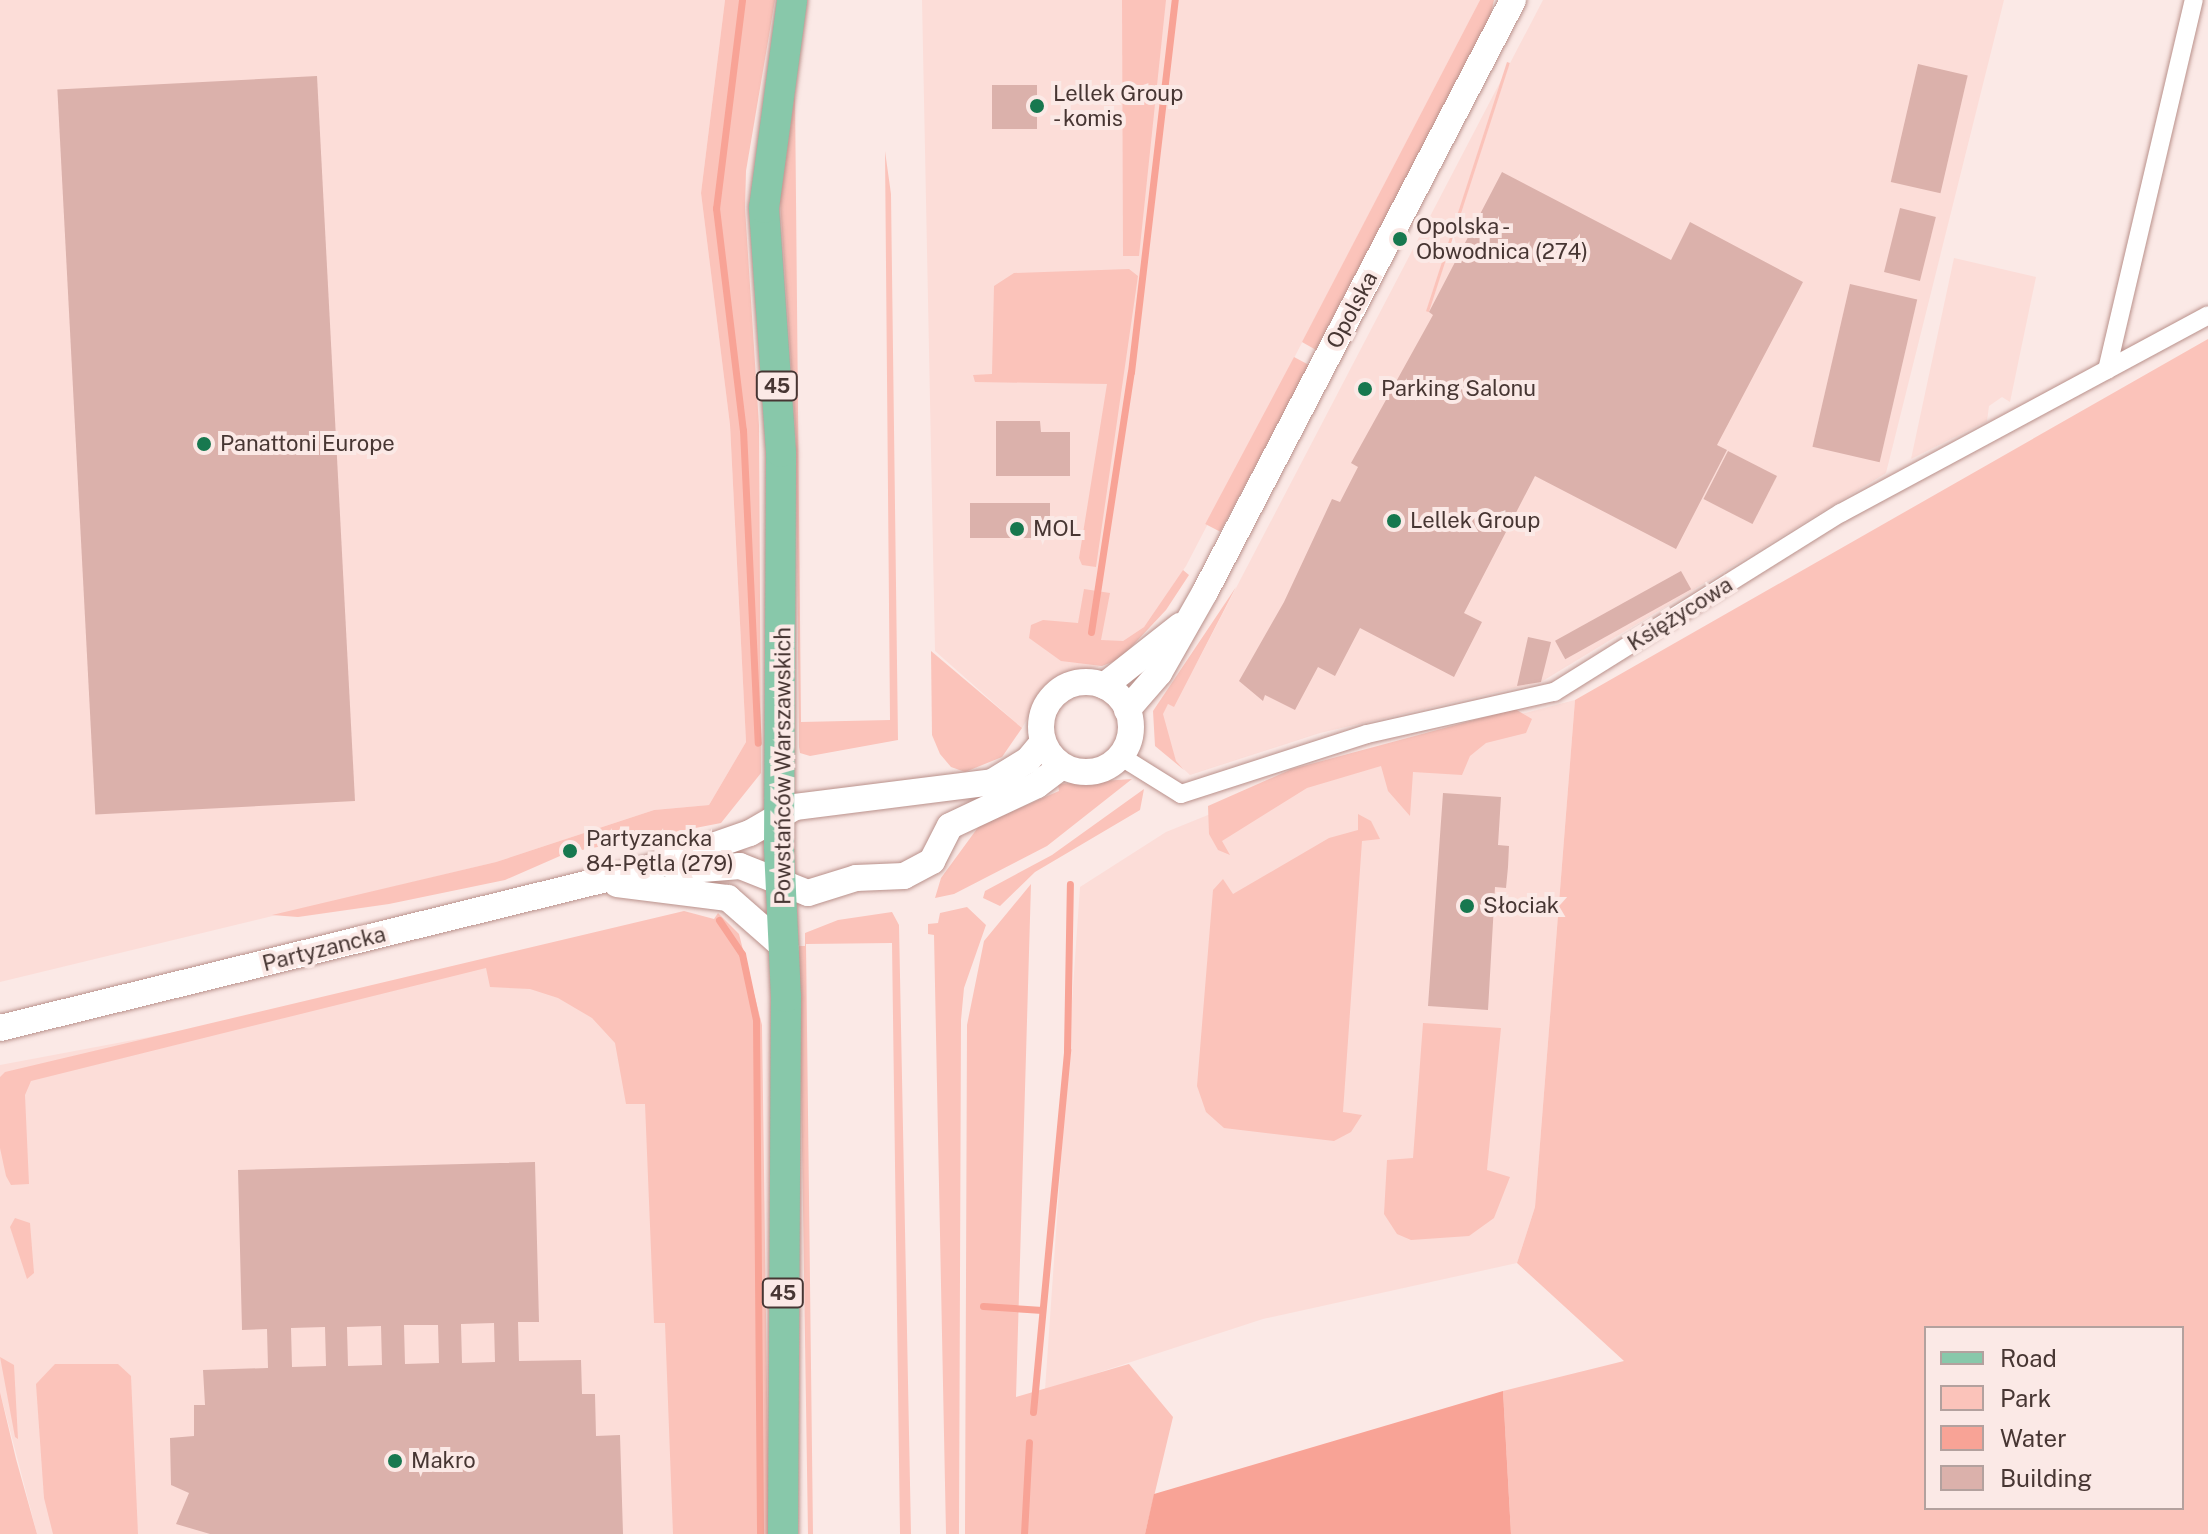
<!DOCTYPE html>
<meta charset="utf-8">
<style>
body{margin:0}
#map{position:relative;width:2208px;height:1534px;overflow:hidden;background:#fbe9e6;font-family:"Public Sans",sans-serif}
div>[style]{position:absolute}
.built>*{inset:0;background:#fcddd8}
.green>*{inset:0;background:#fbc3ba;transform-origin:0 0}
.water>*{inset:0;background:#f8a396}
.stream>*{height:7px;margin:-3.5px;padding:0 3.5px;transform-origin:3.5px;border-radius:3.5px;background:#f8a396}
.building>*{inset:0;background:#dbb1ab;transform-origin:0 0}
.roads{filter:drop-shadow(0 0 2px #b9918b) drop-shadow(0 0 2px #b9918b)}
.street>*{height:18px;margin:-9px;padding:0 9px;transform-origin:9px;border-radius:9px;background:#fff}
.secondary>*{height:26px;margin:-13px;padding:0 13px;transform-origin:13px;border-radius:13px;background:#fff}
.secondary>.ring{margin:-13px;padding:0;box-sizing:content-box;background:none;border:26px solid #fff;border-radius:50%}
.primary>*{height:30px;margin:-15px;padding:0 15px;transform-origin:15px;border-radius:15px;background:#88c8aa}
.dots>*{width:22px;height:22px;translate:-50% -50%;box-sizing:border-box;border:4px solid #fbe9e6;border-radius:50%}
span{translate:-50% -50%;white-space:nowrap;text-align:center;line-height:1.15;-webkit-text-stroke:8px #fbe9e6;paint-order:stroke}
.shield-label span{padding:2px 6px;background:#fbe9e6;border:2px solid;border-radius:6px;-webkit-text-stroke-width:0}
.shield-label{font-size:20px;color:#473633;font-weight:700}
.poi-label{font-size:22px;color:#473633}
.left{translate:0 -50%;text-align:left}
.street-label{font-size:22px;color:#473633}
.legend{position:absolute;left:1924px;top:1326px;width:260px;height:184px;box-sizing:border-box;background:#fbe9e6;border:2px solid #b3a19e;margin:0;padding:10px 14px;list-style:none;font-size:24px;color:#473633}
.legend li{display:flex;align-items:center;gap:16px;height:40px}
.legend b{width:40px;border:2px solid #b3a19e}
</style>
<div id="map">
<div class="built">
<i style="clip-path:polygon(0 0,725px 0,701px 193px,730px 425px,746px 742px,709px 805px,654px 810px,496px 862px,0 982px)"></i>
<i style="clip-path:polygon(922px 0,1480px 0,1186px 566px,1144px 627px,1123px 641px,1102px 666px,1068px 673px,1048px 683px,1022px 728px,935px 651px)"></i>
<i style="clip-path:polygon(1543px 0,2004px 0,1886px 473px,1541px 682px,1320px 733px,1190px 775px,1176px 762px,1162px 714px,1168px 704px,1173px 706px,1200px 657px)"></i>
<i style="clip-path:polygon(1954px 258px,2036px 277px,2010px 402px,2002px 397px,1989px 406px,1987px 421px,1911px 459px)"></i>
<i style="clip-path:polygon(1575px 700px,1535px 1207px,1517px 1263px,1263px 1319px,1045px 1390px,1080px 887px,1166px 832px,1346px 759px)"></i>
<i style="clip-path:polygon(553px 948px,731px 1134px,737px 1534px,37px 1534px,0 1392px,0 1065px,277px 1013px)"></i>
</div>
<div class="green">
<i style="clip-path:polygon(725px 0,775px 0,746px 171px,745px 208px,759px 425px,761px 773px,721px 823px,582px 850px,579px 844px,560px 849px,560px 856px,505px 880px,389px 904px,298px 917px,272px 915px,496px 862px,654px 810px,709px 805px,746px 742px,730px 425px,701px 193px)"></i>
<i style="clip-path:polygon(1122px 0,1166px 0,1139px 256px,1123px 256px)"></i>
<i style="clip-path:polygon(1480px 0,1494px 0,1490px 18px,1316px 350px,1302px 342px)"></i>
<i style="left:1507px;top:62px;width:3px;height:262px;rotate:18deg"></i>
<i style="clip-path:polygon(795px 94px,801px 722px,890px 720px,885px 151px,891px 194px,898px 740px,810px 756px,800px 753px,799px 747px,796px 438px,780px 200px)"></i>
<i style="clip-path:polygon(1129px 269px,1138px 276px,1096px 567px,1082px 565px,1079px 558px,1107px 384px,975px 382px,973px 375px,992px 374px,994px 286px,1014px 273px)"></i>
<i style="clip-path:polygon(evenodd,2208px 339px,2208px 1534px,1511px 1534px,1503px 1391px,1624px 1361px,1517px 1263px,1535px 1207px,1575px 700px,2208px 339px,1926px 1328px,2182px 1328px,2182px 1508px,1926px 1508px,1926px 1328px)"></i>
<i style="left:1294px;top:357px;width:17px;height:189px;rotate:28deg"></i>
<i style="clip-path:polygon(1183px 570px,1189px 575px,1166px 610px,1120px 659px,1102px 666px,1061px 661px,1029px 638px,1031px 625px,1043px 620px,1078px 623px,1084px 589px,1110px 593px,1101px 640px,1123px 641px,1144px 627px)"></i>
<i style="clip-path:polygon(1236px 587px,1174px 707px,1168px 704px,1163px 714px,1176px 761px,1184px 770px,1155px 746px,1153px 711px)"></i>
<i style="clip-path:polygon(931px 651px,1022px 728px,1002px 757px,965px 772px,951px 767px,940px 754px,932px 735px)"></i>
<i style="clip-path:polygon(1515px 709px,1532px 719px,1526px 733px,1486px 743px,1470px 756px,1462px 775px,1413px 772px,1410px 816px,1388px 791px,1381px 766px,1307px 788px,1222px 841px,1230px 855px,1218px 850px,1209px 834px,1208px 806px,1292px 769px)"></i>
<i style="clip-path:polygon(1132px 779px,1047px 846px,954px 894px,935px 898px,941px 878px,979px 826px,1059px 791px,1058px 784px)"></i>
<i style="clip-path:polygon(1144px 789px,1140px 810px,1035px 872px,1000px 906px,983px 898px,985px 891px,1052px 855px)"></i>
<i style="clip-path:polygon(1358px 814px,1371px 821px,1380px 839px,1362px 841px,1343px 1112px,1362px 1115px,1351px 1132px,1334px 1141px,1224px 1128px,1206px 1112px,1197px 1086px,1213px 890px,1223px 879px,1233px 894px,1329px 838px,1358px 830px)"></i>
<i style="clip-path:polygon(1031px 884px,1016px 1397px,1129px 1364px,1173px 1417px,1145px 1534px,965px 1534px,967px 1025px,984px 941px)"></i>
<i style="clip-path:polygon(967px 907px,986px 925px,964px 988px,961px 1020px,959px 1534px,946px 1534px,934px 935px,928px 934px,928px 924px,938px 923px,940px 913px)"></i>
<i style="clip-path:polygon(684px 911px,714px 919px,718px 913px,739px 934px,762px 1025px,769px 1534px,673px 1534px,665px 1323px,654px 1323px,645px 1104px,626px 1104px,615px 1043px,592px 1018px,558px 998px,530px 989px,490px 987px,486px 968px,31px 1081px,25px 1095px,29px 1184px,11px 1185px,6px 1176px,0 1148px,0 1077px,5px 1072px)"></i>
<i style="clip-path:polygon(892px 912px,899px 925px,911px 1534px,900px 1534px,892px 943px,806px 944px,813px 1534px,808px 1534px,799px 946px,805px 946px,805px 933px,838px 920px)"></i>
<i style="clip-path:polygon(1423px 1023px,1501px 1028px,1487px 1170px,1510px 1177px,1494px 1218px,1469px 1236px,1411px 1240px,1397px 1234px,1384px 1214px,1387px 1160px,1413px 1158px)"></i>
<i style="clip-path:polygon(15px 1218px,30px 1223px,34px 1273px,27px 1279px,10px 1227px)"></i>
<i style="clip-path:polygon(0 1357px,14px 1365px,18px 1439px,15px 1437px)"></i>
<i style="clip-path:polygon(55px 1364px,118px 1364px,131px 1376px,138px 1534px,53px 1534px,44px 1498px,36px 1384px)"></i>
<i style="clip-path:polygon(0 1392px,16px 1459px,37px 1534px,0 1534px)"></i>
</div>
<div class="water">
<i style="clip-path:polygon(1503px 1391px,1511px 1534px,1145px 1534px,1154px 1494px)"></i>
</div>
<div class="stream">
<i style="left:742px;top:0;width:210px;rotate:97.1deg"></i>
<i style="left:716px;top:208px;width:224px;rotate:83.1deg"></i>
<i style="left:743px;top:430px;width:313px;rotate:87.3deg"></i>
<i style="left:1091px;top:632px;width:263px;rotate:-81.3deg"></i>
<i style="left:1131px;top:372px;width:375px;rotate:-83.3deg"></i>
<i style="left:719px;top:920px;width:41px;rotate:55.9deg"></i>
<i style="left:742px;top:954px;width:67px;rotate:78deg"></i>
<i style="left:756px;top:1020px;width:514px;rotate:89.55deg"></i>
<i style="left:983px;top:1306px;width:59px;rotate:3.9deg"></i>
<i style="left:1033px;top:1412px;width:364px;rotate:-84.6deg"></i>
<i style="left:1067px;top:1050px;width:166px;rotate:-89deg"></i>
<i style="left:1024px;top:1534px;width:92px;rotate:-86.9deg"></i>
</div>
<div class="building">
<i style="left:1918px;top:64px;width:51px;height:121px;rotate:13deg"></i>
<i style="left:317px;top:76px;width:726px;height:260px;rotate:87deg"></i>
<i style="left:992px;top:85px;width:45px;height:44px"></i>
<i style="clip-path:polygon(1502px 172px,1671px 260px,1690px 222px,1803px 282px,1717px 445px,1727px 450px,1676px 549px,1535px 476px,1464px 613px,1482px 622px,1454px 677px,1360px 628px,1335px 676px,1318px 667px,1295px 710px,1265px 695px,1263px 701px,1239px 681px,1284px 602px,1332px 499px,1340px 502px,1358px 467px,1351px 463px,1433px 315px,1429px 312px)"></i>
<i style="left:1900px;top:208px;width:37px;height:66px;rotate:14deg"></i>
<i style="left:1850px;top:284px;width:69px;height:167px;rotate:13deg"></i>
<i style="clip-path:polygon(996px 421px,1040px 421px,1041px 432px,1070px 432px,1070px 476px,996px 476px)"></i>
<i style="left:1728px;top:451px;width:55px;height:54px;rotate:27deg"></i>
<i style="left:970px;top:503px;width:80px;height:35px"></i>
<i style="left:1681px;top:571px;width:21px;height:144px;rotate:61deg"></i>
<i style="clip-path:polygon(1528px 637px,1551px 642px,1541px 682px,1517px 686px)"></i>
<i style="clip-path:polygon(1443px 793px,1501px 797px,1498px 845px,1509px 846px,1508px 867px,1506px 888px,1495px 887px,1488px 1010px,1428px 1006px)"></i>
<i style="clip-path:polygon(evenodd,535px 1162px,539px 1322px,518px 1322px,519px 1361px,581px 1360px,582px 1394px,595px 1394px,596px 1436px,620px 1435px,623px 1534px,210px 1534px,176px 1524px,189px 1493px,171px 1485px,170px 1438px,194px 1436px,194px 1405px,205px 1405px,203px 1370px,268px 1368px,267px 1329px,242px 1330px,238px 1170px,535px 1162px,494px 1323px,495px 1362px,462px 1363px,461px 1324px,494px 1323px,535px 1162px,404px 1325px,438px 1325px,439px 1363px,405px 1364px,404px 1325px,535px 1162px,381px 1326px,382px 1365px,348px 1366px,347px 1327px,381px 1326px,535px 1162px,325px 1327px,326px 1366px,292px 1367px,291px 1328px,325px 1327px)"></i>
</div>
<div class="roads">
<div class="street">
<i style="left:2107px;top:370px;width:380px;rotate:-76.8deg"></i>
<i style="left:1120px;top:756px;width:72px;rotate:31.9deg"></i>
<i style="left:1181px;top:794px;width:195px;rotate:-17.9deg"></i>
<i style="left:1367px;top:734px;width:192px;rotate:-12.7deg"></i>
<i style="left:1554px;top:692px;width:338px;rotate:-32deg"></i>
<i style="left:1841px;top:513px;width:417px;rotate:-28.3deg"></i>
</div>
<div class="secondary">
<i class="ring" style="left:1041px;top:682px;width:64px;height:64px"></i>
<i style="left:1104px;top:686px;width:97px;rotate:-38.3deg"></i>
<i style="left:1127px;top:710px;width:49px;rotate:-49.1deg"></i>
<i style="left:1159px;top:673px;width:93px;rotate:-60.4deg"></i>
<i style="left:1205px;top:592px;width:667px;rotate:-62.51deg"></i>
<i style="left:677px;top:871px;width:63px;rotate:-4.5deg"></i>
<i style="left:740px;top:866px;width:73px;rotate:21.7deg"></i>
<i style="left:808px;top:893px;width:50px;rotate:-17.4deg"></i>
<i style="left:856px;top:878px;width:48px;rotate:-2.4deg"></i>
<i style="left:904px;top:876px;width:32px;rotate:-28deg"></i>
<i style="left:932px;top:861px;width:39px;rotate:-63deg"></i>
<i style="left:950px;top:826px;width:96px;rotate:-25.2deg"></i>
<i style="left:1037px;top:785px;width:31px;rotate:-37deg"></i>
<i style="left:617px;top:884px;width:112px;rotate:7.2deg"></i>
<i style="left:728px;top:898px;width:76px;rotate:41.3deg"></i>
<i style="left:0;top:1028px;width:666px;rotate:-13.81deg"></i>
<i style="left:647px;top:869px;width:109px;rotate:-19.3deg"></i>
<i style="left:750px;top:833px;width:52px;rotate:-30deg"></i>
<i style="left:795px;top:807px;width:199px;rotate:-7.2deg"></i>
<i style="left:992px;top:782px;width:42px;rotate:-31.4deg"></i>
<i style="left:1028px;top:760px;width:23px;rotate:-50deg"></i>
</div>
<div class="primary">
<i style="left:783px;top:1534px;width:537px;rotate:-89.68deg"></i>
<i style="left:786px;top:997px;width:150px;rotate:-92.7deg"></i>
<i style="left:779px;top:847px;width:395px;rotate:-89.7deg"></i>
<i style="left:781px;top:452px;width:245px;rotate:-94deg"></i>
<i style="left:764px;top:208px;width:210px;rotate:-82.3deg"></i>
</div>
</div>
<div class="dots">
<i style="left:1037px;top:106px;background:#17784f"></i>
<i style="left:1400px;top:239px;background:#17784f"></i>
<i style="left:1365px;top:389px;background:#17784f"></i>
<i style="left:204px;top:444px;background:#17784f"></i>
<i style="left:1394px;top:521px;background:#17784f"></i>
<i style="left:1017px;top:529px;background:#17784f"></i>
<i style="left:570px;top:851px;background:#17784f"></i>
<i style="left:1467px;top:906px;background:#17784f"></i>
<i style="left:395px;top:1461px;background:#17784f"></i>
</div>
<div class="shield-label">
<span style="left:777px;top:386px">45</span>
<span style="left:783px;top:1293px">45</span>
</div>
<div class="poi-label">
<span class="left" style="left:1053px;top:106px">Lellek Group<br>- komis</span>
<span class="left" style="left:1416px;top:239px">Opolska -<br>Obwodnica (274)</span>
<span class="left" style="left:1381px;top:389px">Parking Salonu</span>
<span class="left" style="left:220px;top:444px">Panattoni Europe</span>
<span class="left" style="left:1410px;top:521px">Lellek Group</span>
<span class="left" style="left:1033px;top:529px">MOL</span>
<span class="left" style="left:586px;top:851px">Partyzancka<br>84-Pętla (279)</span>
<span class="left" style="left:1483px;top:906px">Słociak</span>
<span class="left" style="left:411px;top:1461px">Makro</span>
</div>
<div class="street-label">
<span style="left:1352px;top:310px;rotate:-62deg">Opolska</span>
<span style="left:1680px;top:614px;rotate:-32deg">Księżycowa</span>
<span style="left:783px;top:766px;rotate:-90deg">Powstańców Warszawskich</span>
<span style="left:324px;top:949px;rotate:-14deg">Partyzancka</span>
</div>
<ul class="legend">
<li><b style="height:10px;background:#88c8aa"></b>Road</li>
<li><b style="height:22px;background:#fbc3ba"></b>Park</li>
<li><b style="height:22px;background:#f8a396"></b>Water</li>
<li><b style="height:22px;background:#dbb1ab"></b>Building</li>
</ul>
</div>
